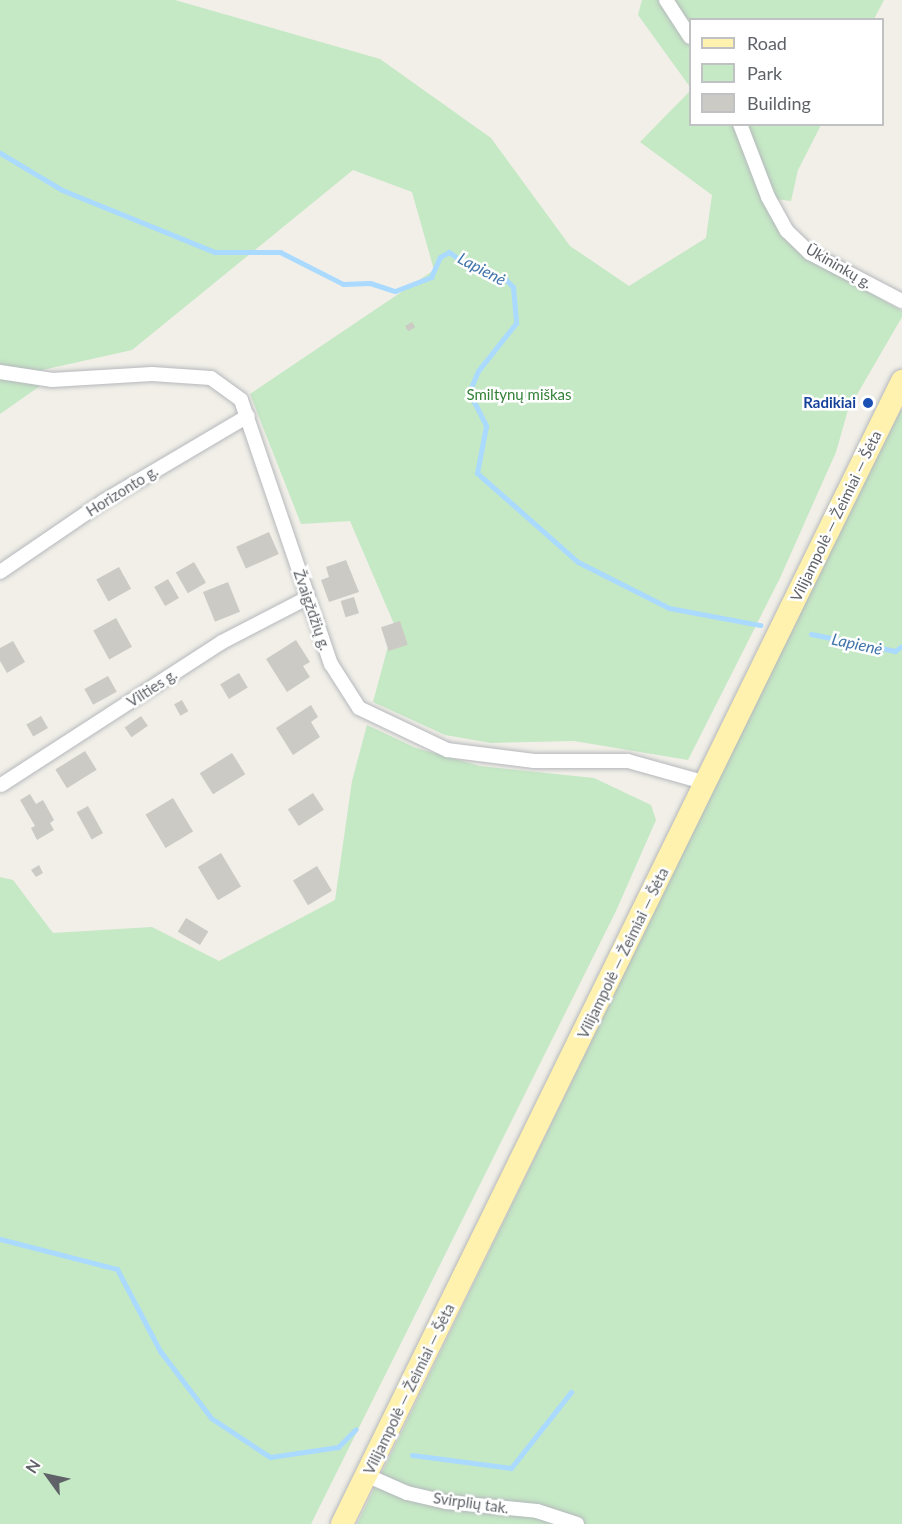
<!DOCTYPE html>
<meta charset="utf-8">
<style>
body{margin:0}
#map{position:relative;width:902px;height:1524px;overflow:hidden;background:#f1efe8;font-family:Lato,sans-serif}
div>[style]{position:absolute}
.green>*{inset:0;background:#c5e8c5}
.stream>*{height:5px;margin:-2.5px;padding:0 2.5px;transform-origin:2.5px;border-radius:2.5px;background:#aadaff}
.building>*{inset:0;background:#cccac5;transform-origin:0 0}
.roads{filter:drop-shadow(0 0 2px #b5b8bc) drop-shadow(0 0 2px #b5b8bc)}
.street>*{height:14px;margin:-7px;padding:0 7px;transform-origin:7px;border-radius:7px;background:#fff}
.primary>*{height:22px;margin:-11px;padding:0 11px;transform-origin:11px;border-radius:11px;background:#fff2af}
.dots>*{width:16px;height:16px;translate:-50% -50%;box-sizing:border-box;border:3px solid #fff;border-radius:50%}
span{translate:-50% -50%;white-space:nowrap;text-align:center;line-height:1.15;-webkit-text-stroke:5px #fff;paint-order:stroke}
.street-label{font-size:15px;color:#5f6368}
.park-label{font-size:15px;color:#348238}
.transit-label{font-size:15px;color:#164399;font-weight:700}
.right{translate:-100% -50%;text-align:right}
.water-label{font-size:16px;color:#4174aa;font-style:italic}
.legend{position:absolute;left:689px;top:18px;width:195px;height:108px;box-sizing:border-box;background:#fff;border:2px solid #bfc1c3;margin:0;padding:8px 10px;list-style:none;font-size:18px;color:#5f6368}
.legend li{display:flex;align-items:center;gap:12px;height:30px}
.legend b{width:30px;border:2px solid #bfc1c3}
.north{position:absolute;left:18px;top:1446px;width:60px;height:60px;-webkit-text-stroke:4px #fff;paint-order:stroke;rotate:303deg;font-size:16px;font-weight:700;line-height:24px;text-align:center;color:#5f6368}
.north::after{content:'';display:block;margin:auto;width:21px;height:27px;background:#5f6368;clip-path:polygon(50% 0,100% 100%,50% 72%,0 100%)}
</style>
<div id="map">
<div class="green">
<i style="clip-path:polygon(0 0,175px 0,380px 59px,491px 138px,570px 246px,629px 286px,706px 238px,712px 195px,640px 142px,690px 91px,690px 124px,821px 125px,798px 170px,791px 201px,768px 198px,777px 228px,810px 259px,902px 311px,902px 317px,848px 410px,836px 452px,780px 578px,688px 760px,574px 741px,491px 743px,445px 735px,373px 702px,394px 624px,350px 521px,301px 524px,250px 394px,434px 270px,412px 192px,353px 170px,132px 350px,29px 373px,0 364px)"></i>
<i style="clip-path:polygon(642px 0,884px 0,874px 19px,690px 20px,690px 87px,638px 15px)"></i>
<i style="clip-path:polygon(0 376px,40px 386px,0 414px)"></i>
<i style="clip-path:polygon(902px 408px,902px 1524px,357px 1524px,821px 568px)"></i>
<i style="clip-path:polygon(367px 725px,416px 748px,480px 766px,594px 778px,651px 805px,656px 820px,616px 911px,311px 1524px,0 1524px,0 877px,13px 880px,53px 933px,152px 927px,219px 961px,335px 900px,352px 781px)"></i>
</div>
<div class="stream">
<i style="left:0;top:153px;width:72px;rotate:30.8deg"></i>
<i style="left:62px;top:190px;width:165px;rotate:22.1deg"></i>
<i style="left:215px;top:252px;width:65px"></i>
<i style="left:280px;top:252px;width:71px;rotate:26.9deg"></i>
<i style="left:343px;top:284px;width:27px;rotate:-2deg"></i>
<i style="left:370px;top:283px;width:26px;rotate:18deg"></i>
<i style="left:395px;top:291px;width:39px;rotate:-21deg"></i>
<i style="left:431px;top:277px;width:22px;rotate:-66deg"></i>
<i style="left:440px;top:257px;width:10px;rotate:-29deg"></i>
<i style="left:449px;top:252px;width:17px;rotate:36deg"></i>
<i style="left:463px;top:262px;width:47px;rotate:22.7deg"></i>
<i style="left:506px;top:280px;width:10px;rotate:45deg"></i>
<i style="left:513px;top:287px;width:36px;rotate:85deg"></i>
<i style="left:516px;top:323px;width:61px;rotate:128.4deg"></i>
<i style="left:478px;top:371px;width:23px;rotate:113deg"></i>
<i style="left:469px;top:392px;width:38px;rotate:63deg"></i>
<i style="left:486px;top:426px;width:48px;rotate:100.8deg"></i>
<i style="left:477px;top:473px;width:135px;rotate:41.4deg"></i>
<i style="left:578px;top:562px;width:102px;rotate:26.8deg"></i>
<i style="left:669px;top:608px;width:93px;rotate:10.6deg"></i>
<i style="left:811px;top:634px;width:86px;rotate:11.4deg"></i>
<i style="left:895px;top:651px;width:9px;rotate:-36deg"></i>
<i style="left:0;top:1239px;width:121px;rotate:14.4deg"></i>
<i style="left:117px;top:1269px;width:93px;rotate:62.3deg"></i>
<i style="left:160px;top:1351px;width:84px;rotate:52.7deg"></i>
<i style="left:211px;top:1418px;width:71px;rotate:33.5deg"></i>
<i style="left:270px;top:1457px;width:69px;rotate:-8.4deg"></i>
<i style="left:338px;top:1447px;width:25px;rotate:-45deg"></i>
<i style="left:412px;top:1455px;width:100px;rotate:7.5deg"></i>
<i style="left:511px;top:1468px;width:97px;rotate:-51.7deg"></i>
</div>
<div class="building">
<i style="left:412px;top:322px;width:6px;height:8px;rotate:59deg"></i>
<i style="left:269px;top:532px;width:24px;height:36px;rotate:66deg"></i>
<i style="clip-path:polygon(346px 560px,359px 592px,329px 602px,321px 580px,329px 577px,326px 567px)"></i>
<i style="left:194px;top:562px;width:24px;height:21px;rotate:60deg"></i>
<i style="left:119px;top:567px;width:25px;height:26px;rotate:61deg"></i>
<i style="left:168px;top:579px;width:22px;height:16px;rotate:60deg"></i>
<i style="left:228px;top:582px;width:32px;height:27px;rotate:68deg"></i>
<i style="left:354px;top:597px;width:17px;height:14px;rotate:73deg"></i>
<i style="left:116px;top:618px;width:33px;height:26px;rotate:61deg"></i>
<i style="left:400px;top:621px;width:25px;height:20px;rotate:72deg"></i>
<i style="clip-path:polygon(296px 640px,310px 662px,303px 666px,310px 677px,287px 692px,266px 659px)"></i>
<i style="clip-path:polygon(13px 641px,25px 662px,7px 673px,0 661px,0 648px)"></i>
<i style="left:239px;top:673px;width:17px;height:22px;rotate:59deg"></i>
<i style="left:108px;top:676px;width:18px;height:27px;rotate:61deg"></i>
<i style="left:182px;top:700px;width:13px;height:9px;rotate:61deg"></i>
<i style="clip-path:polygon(311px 705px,318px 717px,311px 722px,320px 737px,293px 755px,276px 728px)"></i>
<i style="left:41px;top:716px;width:14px;height:17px;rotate:60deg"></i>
<i style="left:141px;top:716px;width:12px;height:20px;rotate:55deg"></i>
<i style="left:85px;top:751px;width:22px;height:35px;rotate:58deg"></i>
<i style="left:232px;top:753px;width:25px;height:38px;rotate:58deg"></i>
<i style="left:313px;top:793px;width:20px;height:30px;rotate:57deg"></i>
<i style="clip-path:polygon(30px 794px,36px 804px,43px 800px,54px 820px,50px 823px,54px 830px,37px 840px,31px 828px,35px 826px,20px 800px)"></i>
<i style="left:173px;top:798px;width:39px;height:32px;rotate:59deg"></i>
<i style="left:88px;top:806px;width:31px;height:13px;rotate:61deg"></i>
<i style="left:221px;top:853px;width:39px;height:27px;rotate:59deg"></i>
<i style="clip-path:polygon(39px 865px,43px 873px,36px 877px,31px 870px)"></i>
<i style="left:317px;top:866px;width:29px;height:28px;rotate:59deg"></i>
<i style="left:186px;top:918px;width:26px;height:16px;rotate:31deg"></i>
</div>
<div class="roads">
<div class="street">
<i style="left:666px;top:0;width:44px;rotate:57deg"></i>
<i style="left:740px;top:124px;width:78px;rotate:69deg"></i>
<i style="left:768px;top:197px;width:39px;rotate:61deg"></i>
<i style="left:787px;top:231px;width:32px;rotate:44deg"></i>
<i style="left:810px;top:253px;width:104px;rotate:27.6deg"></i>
<i style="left:0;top:372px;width:53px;rotate:8.7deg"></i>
<i style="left:52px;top:380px;width:100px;rotate:-3.4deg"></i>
<i style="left:152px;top:374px;width:59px;rotate:3.9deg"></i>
<i style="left:211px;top:378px;width:37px;rotate:36deg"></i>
<i style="left:241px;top:400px;width:279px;rotate:71.2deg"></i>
<i style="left:331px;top:664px;width:52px;rotate:57.5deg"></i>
<i style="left:359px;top:708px;width:98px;rotate:25.5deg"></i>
<i style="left:447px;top:750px;width:88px;rotate:7.2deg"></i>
<i style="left:534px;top:761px;width:94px"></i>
<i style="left:628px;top:761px;width:82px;rotate:15.6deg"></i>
<i style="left:0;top:572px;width:126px;rotate:-34.3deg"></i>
<i style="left:104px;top:501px;width:167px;rotate:-30.6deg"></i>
<i style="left:1px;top:785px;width:263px;rotate:-32.9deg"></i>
<i style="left:222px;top:642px;width:96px;rotate:-27.4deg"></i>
<i style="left:366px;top:1475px;width:45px;rotate:23.7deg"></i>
<i style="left:407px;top:1493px;width:40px;rotate:13deg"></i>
<i style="left:446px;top:1502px;width:91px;rotate:5.6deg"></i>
<i style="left:537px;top:1511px;width:42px;rotate:18deg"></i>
</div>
<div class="primary">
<i style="left:342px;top:1524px;width:1273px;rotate:-63.9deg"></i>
</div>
</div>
<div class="dots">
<i style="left:868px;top:403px;background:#1a4fb4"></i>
</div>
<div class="street-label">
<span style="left:839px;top:266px;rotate:30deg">Ūkininkų g.</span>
<span style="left:122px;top:491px;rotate:-32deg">Horizonto g.</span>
<span style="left:836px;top:516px;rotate:-64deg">Vilijampolė — Žeimiai — Šėta</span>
<span style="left:312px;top:610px;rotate:71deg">Žvaigždžių g.</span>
<span style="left:152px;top:688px;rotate:-33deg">Vilties g.</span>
<span style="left:623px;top:953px;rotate:-64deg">Vilijampolė — Žeimiai — Šėta</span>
<span style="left:409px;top:1389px;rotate:-64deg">Vilijampolė — Žeimiai — Šėta</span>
<span style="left:471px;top:1503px;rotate:8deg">Svirplių tak.</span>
</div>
<div class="park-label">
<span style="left:519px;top:395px">Smiltynų miškas</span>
</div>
<div class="transit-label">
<span class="right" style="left:856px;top:403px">Radikiai</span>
</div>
<div class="water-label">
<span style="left:482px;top:269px;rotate:28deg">Lapienė</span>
<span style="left:857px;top:644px;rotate:12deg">Lapienė</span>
</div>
<ul class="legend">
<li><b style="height:8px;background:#fff2af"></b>Road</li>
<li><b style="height:16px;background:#c5e8c5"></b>Park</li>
<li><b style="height:16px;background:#cccac5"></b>Building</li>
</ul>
<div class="north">N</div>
</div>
